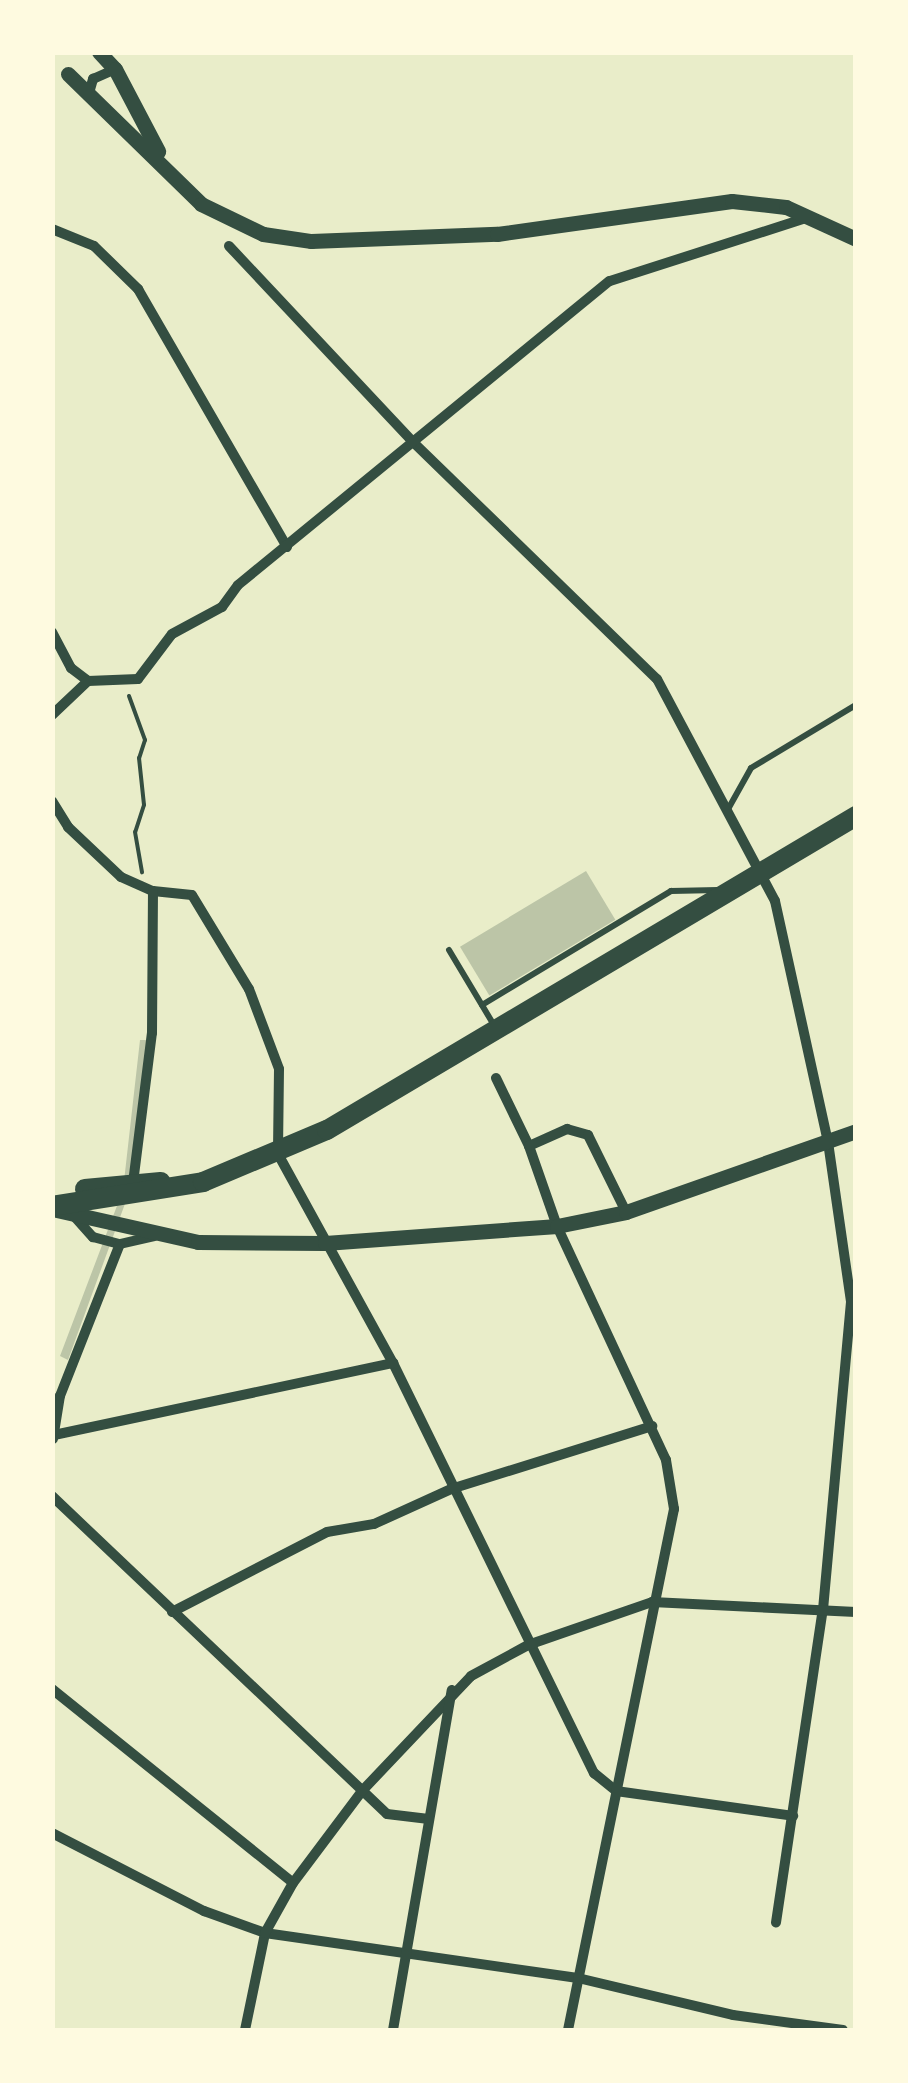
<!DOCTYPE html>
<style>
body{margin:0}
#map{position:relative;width:908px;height:2083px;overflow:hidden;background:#e9edc9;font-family:"Alegreya Sans",sans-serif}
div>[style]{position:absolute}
.building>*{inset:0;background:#bcc5a7;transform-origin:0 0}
.path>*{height:4px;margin:-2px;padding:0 2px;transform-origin:2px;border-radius:2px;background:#344e41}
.service>*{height:6px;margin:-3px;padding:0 3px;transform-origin:3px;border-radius:3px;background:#344e41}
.minor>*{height:10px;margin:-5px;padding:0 5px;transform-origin:5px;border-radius:5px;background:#344e41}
.tertiary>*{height:15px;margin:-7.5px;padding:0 7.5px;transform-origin:7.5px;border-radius:7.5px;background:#344e41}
.primary>*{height:20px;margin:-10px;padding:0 10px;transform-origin:10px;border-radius:10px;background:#344e41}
span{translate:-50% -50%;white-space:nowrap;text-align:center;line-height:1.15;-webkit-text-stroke:8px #fefae0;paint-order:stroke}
.frame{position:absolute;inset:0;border:55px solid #fefae0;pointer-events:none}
</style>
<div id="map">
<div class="building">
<i style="left:586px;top:871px;width:57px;height:147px;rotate:59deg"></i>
<i style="clip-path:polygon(140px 1040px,148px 1040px,130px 1190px,68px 1360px,60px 1356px,123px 1190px)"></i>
</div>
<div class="path">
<i style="left:129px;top:696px;width:47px;rotate:70deg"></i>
<i style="left:145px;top:740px;width:19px;rotate:108deg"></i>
<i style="left:139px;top:758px;width:47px;rotate:83.9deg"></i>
<i style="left:144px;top:805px;width:28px;rotate:108deg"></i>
<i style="left:135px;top:832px;width:41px;rotate:80.1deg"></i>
</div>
<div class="service">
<i style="left:727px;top:811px;width:49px;rotate:-60.8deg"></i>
<i style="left:751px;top:768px;width:122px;rotate:-31deg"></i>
<i style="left:449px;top:950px;width:90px;rotate:59.1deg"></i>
<i style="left:482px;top:1005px;width:221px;rotate:-31.1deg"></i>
<i style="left:671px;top:891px;width:47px;rotate:-1.2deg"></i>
</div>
<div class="minor">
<i style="left:89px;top:93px;width:15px;rotate:-74deg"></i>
<i style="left:93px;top:79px;width:24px;rotate:-24deg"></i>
<i style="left:52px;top:229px;width:45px;rotate:22deg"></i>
<i style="left:94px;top:246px;width:62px;rotate:44.3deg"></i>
<i style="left:138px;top:289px;width:298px;rotate:60deg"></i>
<i style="left:229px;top:246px;width:269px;rotate:46.8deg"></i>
<i style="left:413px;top:442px;width:340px;rotate:44.2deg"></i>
<i style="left:657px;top:679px;width:251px;rotate:62deg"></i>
<i style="left:775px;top:901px;width:247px;rotate:77.6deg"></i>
<i style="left:828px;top:1142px;width:162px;rotate:81.8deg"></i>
<i style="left:851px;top:1302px;width:307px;rotate:95.2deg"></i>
<i style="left:823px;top:1608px;width:318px;rotate:98.5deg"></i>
<i style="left:52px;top:632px;width:41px;rotate:62.2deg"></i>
<i style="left:71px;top:668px;width:21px;rotate:37deg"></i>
<i style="left:88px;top:681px;width:50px;rotate:-2.3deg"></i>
<i style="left:138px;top:679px;width:56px;rotate:-52.9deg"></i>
<i style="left:172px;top:634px;width:57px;rotate:-28.4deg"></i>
<i style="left:222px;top:607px;width:27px;rotate:-54deg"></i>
<i style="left:238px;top:585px;width:480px;rotate:-39.3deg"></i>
<i style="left:610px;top:281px;width:209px;rotate:-17.8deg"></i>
<i style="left:52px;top:715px;width:50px;rotate:-43.4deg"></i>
<i style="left:52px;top:801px;width:31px;rotate:58deg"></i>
<i style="left:68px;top:827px;width:73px;rotate:43.3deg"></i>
<i style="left:121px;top:877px;width:35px;rotate:24deg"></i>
<i style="left:153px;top:891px;width:39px;rotate:6deg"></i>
<i style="left:192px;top:895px;width:110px;rotate:58.8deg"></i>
<i style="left:249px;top:989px;width:85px;rotate:69.4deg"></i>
<i style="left:279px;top:1069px;width:85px;rotate:90.7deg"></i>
<i style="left:278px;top:1154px;width:239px;rotate:61.2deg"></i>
<i style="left:393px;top:1363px;width:457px;rotate:63.9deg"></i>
<i style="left:594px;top:1773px;width:28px;rotate:39deg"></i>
<i style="left:616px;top:1791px;width:179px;rotate:8deg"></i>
<i style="left:496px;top:1078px;width:76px;rotate:64.1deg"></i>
<i style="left:133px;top:1183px;width:151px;rotate:-82.8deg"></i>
<i style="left:152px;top:1033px;width:142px;rotate:-89.6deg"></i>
<i style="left:73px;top:1215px;width:30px;rotate:48deg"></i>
<i style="left:93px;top:1237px;width:28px;rotate:15deg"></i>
<i style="left:120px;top:1244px;width:35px;rotate:-13deg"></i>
<i style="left:54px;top:1435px;width:347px;rotate:-12deg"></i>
<i style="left:53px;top:1439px;width:44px;rotate:-80.8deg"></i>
<i style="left:60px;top:1396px;width:163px;rotate:-68.5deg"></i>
<i style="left:52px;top:1496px;width:462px;rotate:43.5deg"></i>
<i style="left:387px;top:1814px;width:42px;rotate:6.8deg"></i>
<i style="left:172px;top:1612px;width:174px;rotate:-27.3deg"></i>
<i style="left:327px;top:1532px;width:48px;rotate:-9.7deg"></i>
<i style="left:374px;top:1524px;width:85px;rotate:-24.4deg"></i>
<i style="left:451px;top:1489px;width:211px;rotate:-17.4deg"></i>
<i style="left:52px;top:1689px;width:309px;rotate:38.8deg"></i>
<i style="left:52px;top:1833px;width:171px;rotate:27.2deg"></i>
<i style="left:204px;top:1911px;width:65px;rotate:19.8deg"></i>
<i style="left:265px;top:1933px;width:316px;rotate:8.2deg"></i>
<i style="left:578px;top:1978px;width:159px;rotate:13.4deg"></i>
<i style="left:733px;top:2015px;width:111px;rotate:7.8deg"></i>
<i style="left:245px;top:2030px;width:99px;rotate:-78.3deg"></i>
<i style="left:265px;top:1933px;width:57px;rotate:-60.8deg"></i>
<i style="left:293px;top:1883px;width:115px;rotate:-53.1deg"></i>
<i style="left:362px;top:1791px;width:158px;rotate:-46.5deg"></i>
<i style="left:471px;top:1676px;width:65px;rotate:-28.5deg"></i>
<i style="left:528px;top:1645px;width:131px;rotate:-19.1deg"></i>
<i style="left:652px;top:1602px;width:204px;rotate:2.8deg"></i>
<i style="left:393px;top:2030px;width:345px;rotate:-80.2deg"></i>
<i style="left:568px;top:2030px;width:532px;rotate:-78.5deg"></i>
<i style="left:674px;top:1509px;width:50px;rotate:-99.3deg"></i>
<i style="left:666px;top:1460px;width:258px;rotate:-115deg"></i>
<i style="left:557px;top:1226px;width:85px;rotate:-109.3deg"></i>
<i style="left:529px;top:1146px;width:42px;rotate:-24.1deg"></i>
<i style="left:567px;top:1129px;width:22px;rotate:16deg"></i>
<i style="left:588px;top:1135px;width:86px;rotate:63.7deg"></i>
</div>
<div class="tertiary">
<i style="left:99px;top:52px;width:23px;rotate:47deg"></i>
<i style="left:115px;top:69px;width:93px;rotate:62.3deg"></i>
<i style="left:68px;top:74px;width:186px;rotate:44.3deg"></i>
<i style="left:201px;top:204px;width:69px;rotate:25.8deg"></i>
<i style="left:263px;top:234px;width:49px;rotate:8.3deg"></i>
<i style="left:311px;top:241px;width:186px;rotate:-2.2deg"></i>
<i style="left:497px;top:234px;width:237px;rotate:-8deg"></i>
<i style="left:732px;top:201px;width:54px;rotate:6.3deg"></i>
<i style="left:786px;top:207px;width:77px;rotate:24.6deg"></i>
<i style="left:52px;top:1209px;width:150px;rotate:12.7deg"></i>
<i style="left:198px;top:1242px;width:127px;rotate:0.5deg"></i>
<i style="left:325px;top:1243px;width:233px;rotate:-4.2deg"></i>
<i style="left:557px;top:1226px;width:70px;rotate:-11.5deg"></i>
<i style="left:626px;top:1212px;width:244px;rotate:-19.4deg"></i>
</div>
<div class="primary">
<i style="left:85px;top:1189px;width:76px;rotate:-5.3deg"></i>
<i style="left:52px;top:1206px;width:153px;rotate:-9deg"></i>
<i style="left:203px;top:1182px;width:134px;rotate:-22.8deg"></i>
<i style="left:327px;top:1130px;width:615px;rotate:-30.69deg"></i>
</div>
<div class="frame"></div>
</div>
